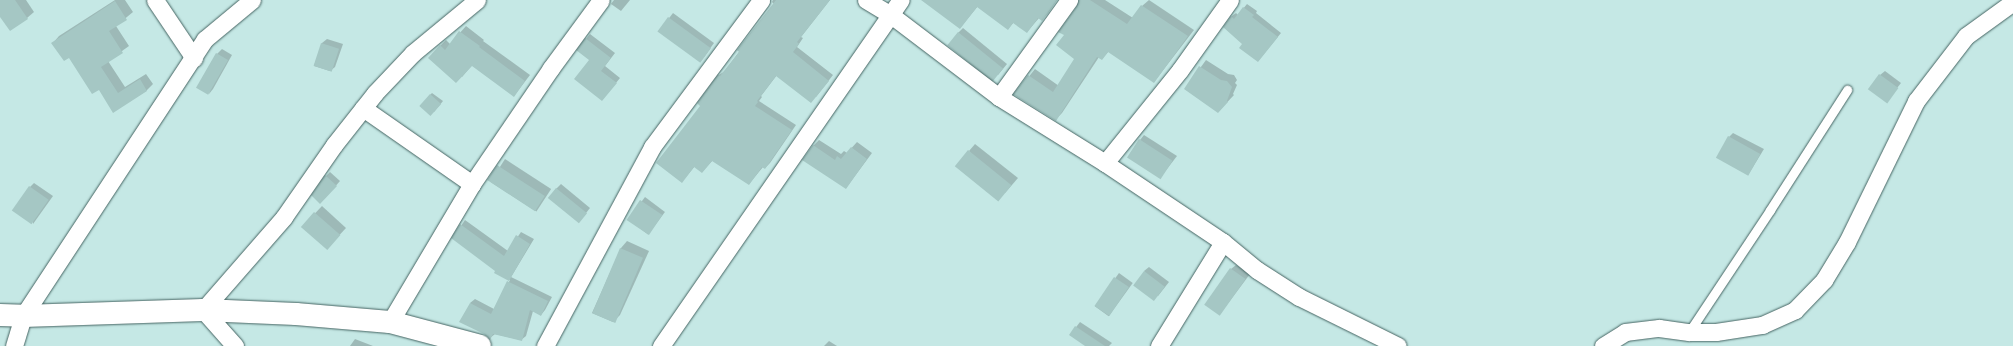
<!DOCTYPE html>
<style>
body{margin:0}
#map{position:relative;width:2013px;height:346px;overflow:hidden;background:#c5e8e5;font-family:Mulish,sans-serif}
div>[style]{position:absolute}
.shadow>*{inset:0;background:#0003;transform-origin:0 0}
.building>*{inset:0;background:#a5c7c4;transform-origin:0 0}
.roads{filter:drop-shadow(0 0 1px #456462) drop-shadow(0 0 1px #456462)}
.lane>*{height:9px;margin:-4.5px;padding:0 4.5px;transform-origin:4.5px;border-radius:4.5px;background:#fff}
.street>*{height:17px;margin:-8.5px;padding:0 8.5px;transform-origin:8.5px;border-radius:8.5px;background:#fff}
.secondary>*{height:22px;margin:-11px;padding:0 11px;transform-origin:11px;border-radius:11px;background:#fff}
span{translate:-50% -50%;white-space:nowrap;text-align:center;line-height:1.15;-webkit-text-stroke:4px #c5e8e5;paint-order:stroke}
</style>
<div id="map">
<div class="shadow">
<i style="clip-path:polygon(0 0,26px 0,34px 12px,27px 18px,0 15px)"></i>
<i style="clip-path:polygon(115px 0,125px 0,133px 12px,116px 26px,129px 46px,108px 61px,125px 87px,146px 74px,153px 84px,146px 91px,114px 111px,99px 88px,69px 56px,53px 43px,59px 36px)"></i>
<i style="clip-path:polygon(614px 0,630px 0,621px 11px,611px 4px)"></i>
<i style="clip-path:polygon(773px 0,830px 0,801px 37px,803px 38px,797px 47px,833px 75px,816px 97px,777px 75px,761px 96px,762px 97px,759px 101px,796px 125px,770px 163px,765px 168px,763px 167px,749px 184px,713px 160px,702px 172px,695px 166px,686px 177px,702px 106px,698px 103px,719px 75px,725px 71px,774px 4px,772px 2px)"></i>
<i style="clip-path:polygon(923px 0,1057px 0,1048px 13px,1042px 19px,1039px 18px,1027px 32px,1014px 22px,1008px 29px,978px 6px,960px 28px)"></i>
<i style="clip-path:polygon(1079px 0,1105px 0,1133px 18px,1142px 6px,1149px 0,1194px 30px,1154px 82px,1109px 51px,1102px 59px,1099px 57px,1062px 113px,1056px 119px,1015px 94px,1035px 69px,1059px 86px,1075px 59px,1065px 35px)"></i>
<i style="clip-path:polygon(1247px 4px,1257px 11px,1256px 13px,1281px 33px,1258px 61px,1243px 44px,1224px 27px,1232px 16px,1236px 13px,1238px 15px)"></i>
<i style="clip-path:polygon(673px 13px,714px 43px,704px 57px,659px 31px)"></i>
<i style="clip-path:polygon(466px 26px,484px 40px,483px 41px,530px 75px,514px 96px,472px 65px,462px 77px,440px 46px,446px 40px,450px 44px)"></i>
<i style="clip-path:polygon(963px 28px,1007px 64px,998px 75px,958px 33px)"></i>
<i style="clip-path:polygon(590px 34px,615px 53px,605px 66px,620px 78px,602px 100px,586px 39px)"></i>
<i style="clip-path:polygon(327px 39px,343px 44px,335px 67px,330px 71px,314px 66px,322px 43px)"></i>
<i style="clip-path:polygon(222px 49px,232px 55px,213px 89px,209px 94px,217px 54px)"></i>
<i style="clip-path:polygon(1206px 60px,1228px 74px,1234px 75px,1237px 80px,1235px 83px,1237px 85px,1233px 94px,1234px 95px,1218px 112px,1185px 89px)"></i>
<i style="clip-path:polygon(1885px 71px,1901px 83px,1886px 102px,1880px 75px)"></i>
<i style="clip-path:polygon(432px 93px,443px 101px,434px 112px,430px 95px)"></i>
<i style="clip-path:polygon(1733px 133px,1764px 149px,1748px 175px,1729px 137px)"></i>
<i style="clip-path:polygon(1144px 135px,1177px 156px,1160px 178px,1140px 140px)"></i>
<i style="clip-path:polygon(819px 140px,841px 154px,844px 151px,847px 153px,857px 142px,872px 153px,846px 188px,813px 146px)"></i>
<i style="clip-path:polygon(975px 144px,1018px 178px,1005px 193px,969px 151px)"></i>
<i style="left:505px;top:159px;width:55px;height:27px;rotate:33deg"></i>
<i style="clip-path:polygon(330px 172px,340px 181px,325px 198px,326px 176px)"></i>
<i style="clip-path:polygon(34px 183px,53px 196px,33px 224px,30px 187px)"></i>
<i style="clip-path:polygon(561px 184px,590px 208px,582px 218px,556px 189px)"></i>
<i style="left:645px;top:197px;width:25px;height:28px;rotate:37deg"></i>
<i style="clip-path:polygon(322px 206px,346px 228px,333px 242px,302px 227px)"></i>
<i style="clip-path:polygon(465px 220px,508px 251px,521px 232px,534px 239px,511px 277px,552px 297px,545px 310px,541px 315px,533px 311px,526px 336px,521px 340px,495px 334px,490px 338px,470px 303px,475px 299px,494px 309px,510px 280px,495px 272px,497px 271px,453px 238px)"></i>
<i style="clip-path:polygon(627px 241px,649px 251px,620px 315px,613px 322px,592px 313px,621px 248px)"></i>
<i style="clip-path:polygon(1236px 265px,1250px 274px,1220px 314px,1231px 269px)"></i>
<i style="clip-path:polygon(1149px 267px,1169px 282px,1158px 296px,1144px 271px)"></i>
<i style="left:1119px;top:273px;width:17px;height:41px;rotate:36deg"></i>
<i style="clip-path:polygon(1080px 322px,1112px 343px,1109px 346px,1087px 346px,1070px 335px)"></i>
<i style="clip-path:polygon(355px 339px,373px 346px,350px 346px)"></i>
<i style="clip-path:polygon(829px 341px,837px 346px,824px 346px)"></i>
</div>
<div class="building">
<i style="clip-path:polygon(0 0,15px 0,28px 19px,10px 31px,0 17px)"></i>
<i style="clip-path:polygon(776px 0,830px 0,797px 42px,799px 44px,793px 52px,829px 81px,811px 103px,776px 76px,757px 101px,758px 102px,755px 106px,792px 130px,765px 169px,762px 167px,749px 185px,712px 161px,702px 173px,694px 167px,682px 183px,656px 163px,700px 106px,697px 103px,718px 74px,720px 76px,739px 52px,737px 50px)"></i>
<i style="clip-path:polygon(921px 0,1057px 0,1042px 21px,1038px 18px,1027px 33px,1013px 23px,1008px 30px,977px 7px,960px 29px)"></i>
<i style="clip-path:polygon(1079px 0,1090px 0,1127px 24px,1141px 5px,1188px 36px,1154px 83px,1108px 52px,1102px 60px,1097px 57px,1056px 121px,1013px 94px,1028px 75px,1053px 92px,1074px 59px,1056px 45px,1064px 35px,1058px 32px,1077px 6px)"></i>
<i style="clip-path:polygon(115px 1px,127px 20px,109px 31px,123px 53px,101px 67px,118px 93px,140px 79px,147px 91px,113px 113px,99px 90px,92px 94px,69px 58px,64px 61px,51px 43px)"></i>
<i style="clip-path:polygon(1243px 7px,1254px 15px,1252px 17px,1278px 37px,1258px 62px,1239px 48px,1242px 44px,1223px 27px,1231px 16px,1234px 19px)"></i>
<i style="left:668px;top:17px;width:53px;height:18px;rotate:36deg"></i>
<i style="clip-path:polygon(459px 31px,480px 46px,479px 47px,525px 81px,514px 97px,472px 66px,456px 83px,428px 58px,440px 45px,445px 50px)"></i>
<i style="left:958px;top:32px;width:58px;height:17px;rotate:39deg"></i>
<i style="clip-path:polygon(585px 38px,611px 58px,601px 71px,617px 83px,602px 101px,574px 79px,589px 60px,576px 50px)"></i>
<i style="left:321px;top:43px;width:19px;height:24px;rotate:18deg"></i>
<i style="left:216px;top:53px;width:14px;height:40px;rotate:30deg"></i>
<i style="clip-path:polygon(1199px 66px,1221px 80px,1227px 81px,1232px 87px,1227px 101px,1228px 102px,1218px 113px,1184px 89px)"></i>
<i style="left:1879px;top:74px;width:24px;height:19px;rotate:36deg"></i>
<i style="left:430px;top:94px;width:15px;height:16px;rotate:42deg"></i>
<i style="left:1728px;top:136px;width:37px;height:25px;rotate:29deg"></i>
<i style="left:1139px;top:139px;width:40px;height:22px;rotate:33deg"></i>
<i style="clip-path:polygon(813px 145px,835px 160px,837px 156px,841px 159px,851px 147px,867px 159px,846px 189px,802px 160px)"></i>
<i style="left:968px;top:150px;width:56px;height:21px;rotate:39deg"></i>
<i style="left:497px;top:165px;width:57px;height:18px;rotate:33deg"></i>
<i style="clip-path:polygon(325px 175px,337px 186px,320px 204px,311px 195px)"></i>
<i style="left:29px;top:186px;width:24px;height:30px;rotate:35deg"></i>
<i style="left:556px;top:188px;width:40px;height:13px;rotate:39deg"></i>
<i style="left:640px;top:200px;width:27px;height:24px;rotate:34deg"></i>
<i style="left:314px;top:212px;width:35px;height:20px;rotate:41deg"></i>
<i style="clip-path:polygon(460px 224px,504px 256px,516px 235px,530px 244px,509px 281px,494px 273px,495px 271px,451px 238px)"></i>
<i style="left:620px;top:248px;width:25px;height:71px;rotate:23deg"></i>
<i style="left:1230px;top:268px;width:19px;height:45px;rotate:35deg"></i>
<i style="left:1144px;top:271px;width:26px;height:18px;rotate:37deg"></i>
<i style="left:1114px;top:277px;width:18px;height:35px;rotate:34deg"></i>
<i style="clip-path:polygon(507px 281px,548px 301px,541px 316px,530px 310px,522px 341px,493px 334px,490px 340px,484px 334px,459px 322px,470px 303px,491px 314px)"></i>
<i style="clip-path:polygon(1075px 326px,1105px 346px,1085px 346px,1069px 335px)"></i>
</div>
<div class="roads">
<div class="lane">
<i style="left:1689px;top:332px;width:146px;rotate:-56.4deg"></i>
<i style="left:1770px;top:210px;width:143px;rotate:-57.3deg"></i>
</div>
<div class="street">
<i style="left:155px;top:0;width:70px;rotate:56.1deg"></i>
<i style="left:866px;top:0;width:29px;rotate:31deg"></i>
<i style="left:891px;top:15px;width:136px;rotate:37.2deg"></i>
<i style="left:999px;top:97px;width:125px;rotate:31.9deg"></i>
<i style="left:1105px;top:163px;width:142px;rotate:33.8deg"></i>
<i style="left:1223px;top:242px;width:44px;rotate:39.5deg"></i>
<i style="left:1257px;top:270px;width:50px;rotate:32.7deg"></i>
<i style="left:1299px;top:297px;width:110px;rotate:26.3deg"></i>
<i style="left:999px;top:97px;width:120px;rotate:-54.2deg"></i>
<i style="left:363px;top:108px;width:133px;rotate:34.9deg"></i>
<i style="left:1105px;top:163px;width:119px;rotate:-51.1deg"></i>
<i style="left:1180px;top:70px;width:86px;rotate:-54.5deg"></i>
<i style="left:390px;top:322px;width:161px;rotate:-59.3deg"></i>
<i style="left:472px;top:184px;width:140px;rotate:-55.7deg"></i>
<i style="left:551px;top:68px;width:84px;rotate:-53.7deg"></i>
<i style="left:14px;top:346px;width:31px;rotate:-73deg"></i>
<i style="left:23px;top:316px;width:331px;rotate:-56.7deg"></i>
<i style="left:205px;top:39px;width:61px;rotate:-39.7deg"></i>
<i style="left:235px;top:346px;width:48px;rotate:-131.6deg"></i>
<i style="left:203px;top:310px;width:123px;rotate:-48.9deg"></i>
<i style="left:284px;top:217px;width:88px;rotate:-55.2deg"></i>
<i style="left:334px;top:145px;width:66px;rotate:-51.7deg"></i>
<i style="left:375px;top:93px;width:55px;rotate:-46.5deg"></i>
<i style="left:413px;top:53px;width:83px;rotate:-39.6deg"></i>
<i style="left:545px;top:346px;width:226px;rotate:-61.7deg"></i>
<i style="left:652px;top:147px;width:183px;rotate:-53.4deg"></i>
<i style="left:661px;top:346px;width:421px;rotate:-55.3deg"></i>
<i style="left:1159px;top:346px;width:122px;rotate:-58.4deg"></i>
<i style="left:1603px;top:346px;width:26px;rotate:-32deg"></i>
<i style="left:1625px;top:332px;width:34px;rotate:-7deg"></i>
<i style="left:1659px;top:328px;width:30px;rotate:8deg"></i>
<i style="left:1689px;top:332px;width:27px"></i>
<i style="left:1716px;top:332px;width:47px;rotate:-8.7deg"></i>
<i style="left:1762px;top:325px;width:36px;rotate:-24deg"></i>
<i style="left:1795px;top:310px;width:42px;rotate:-46deg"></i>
<i style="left:1824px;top:280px;width:44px;rotate:-58.8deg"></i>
<i style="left:1847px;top:242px;width:157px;rotate:-63.9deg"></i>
<i style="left:1916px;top:101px;width:82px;rotate:-52.4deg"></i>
<i style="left:1966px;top:36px;width:58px;rotate:-35.9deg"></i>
</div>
<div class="secondary">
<i style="left:0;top:315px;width:23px;rotate:2deg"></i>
<i style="left:23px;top:316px;width:180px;rotate:-1.9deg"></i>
<i style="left:203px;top:310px;width:93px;rotate:2.5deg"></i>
<i style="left:296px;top:314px;width:94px;rotate:4.9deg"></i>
<i style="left:390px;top:322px;width:93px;rotate:14.9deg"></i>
</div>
</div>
</div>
